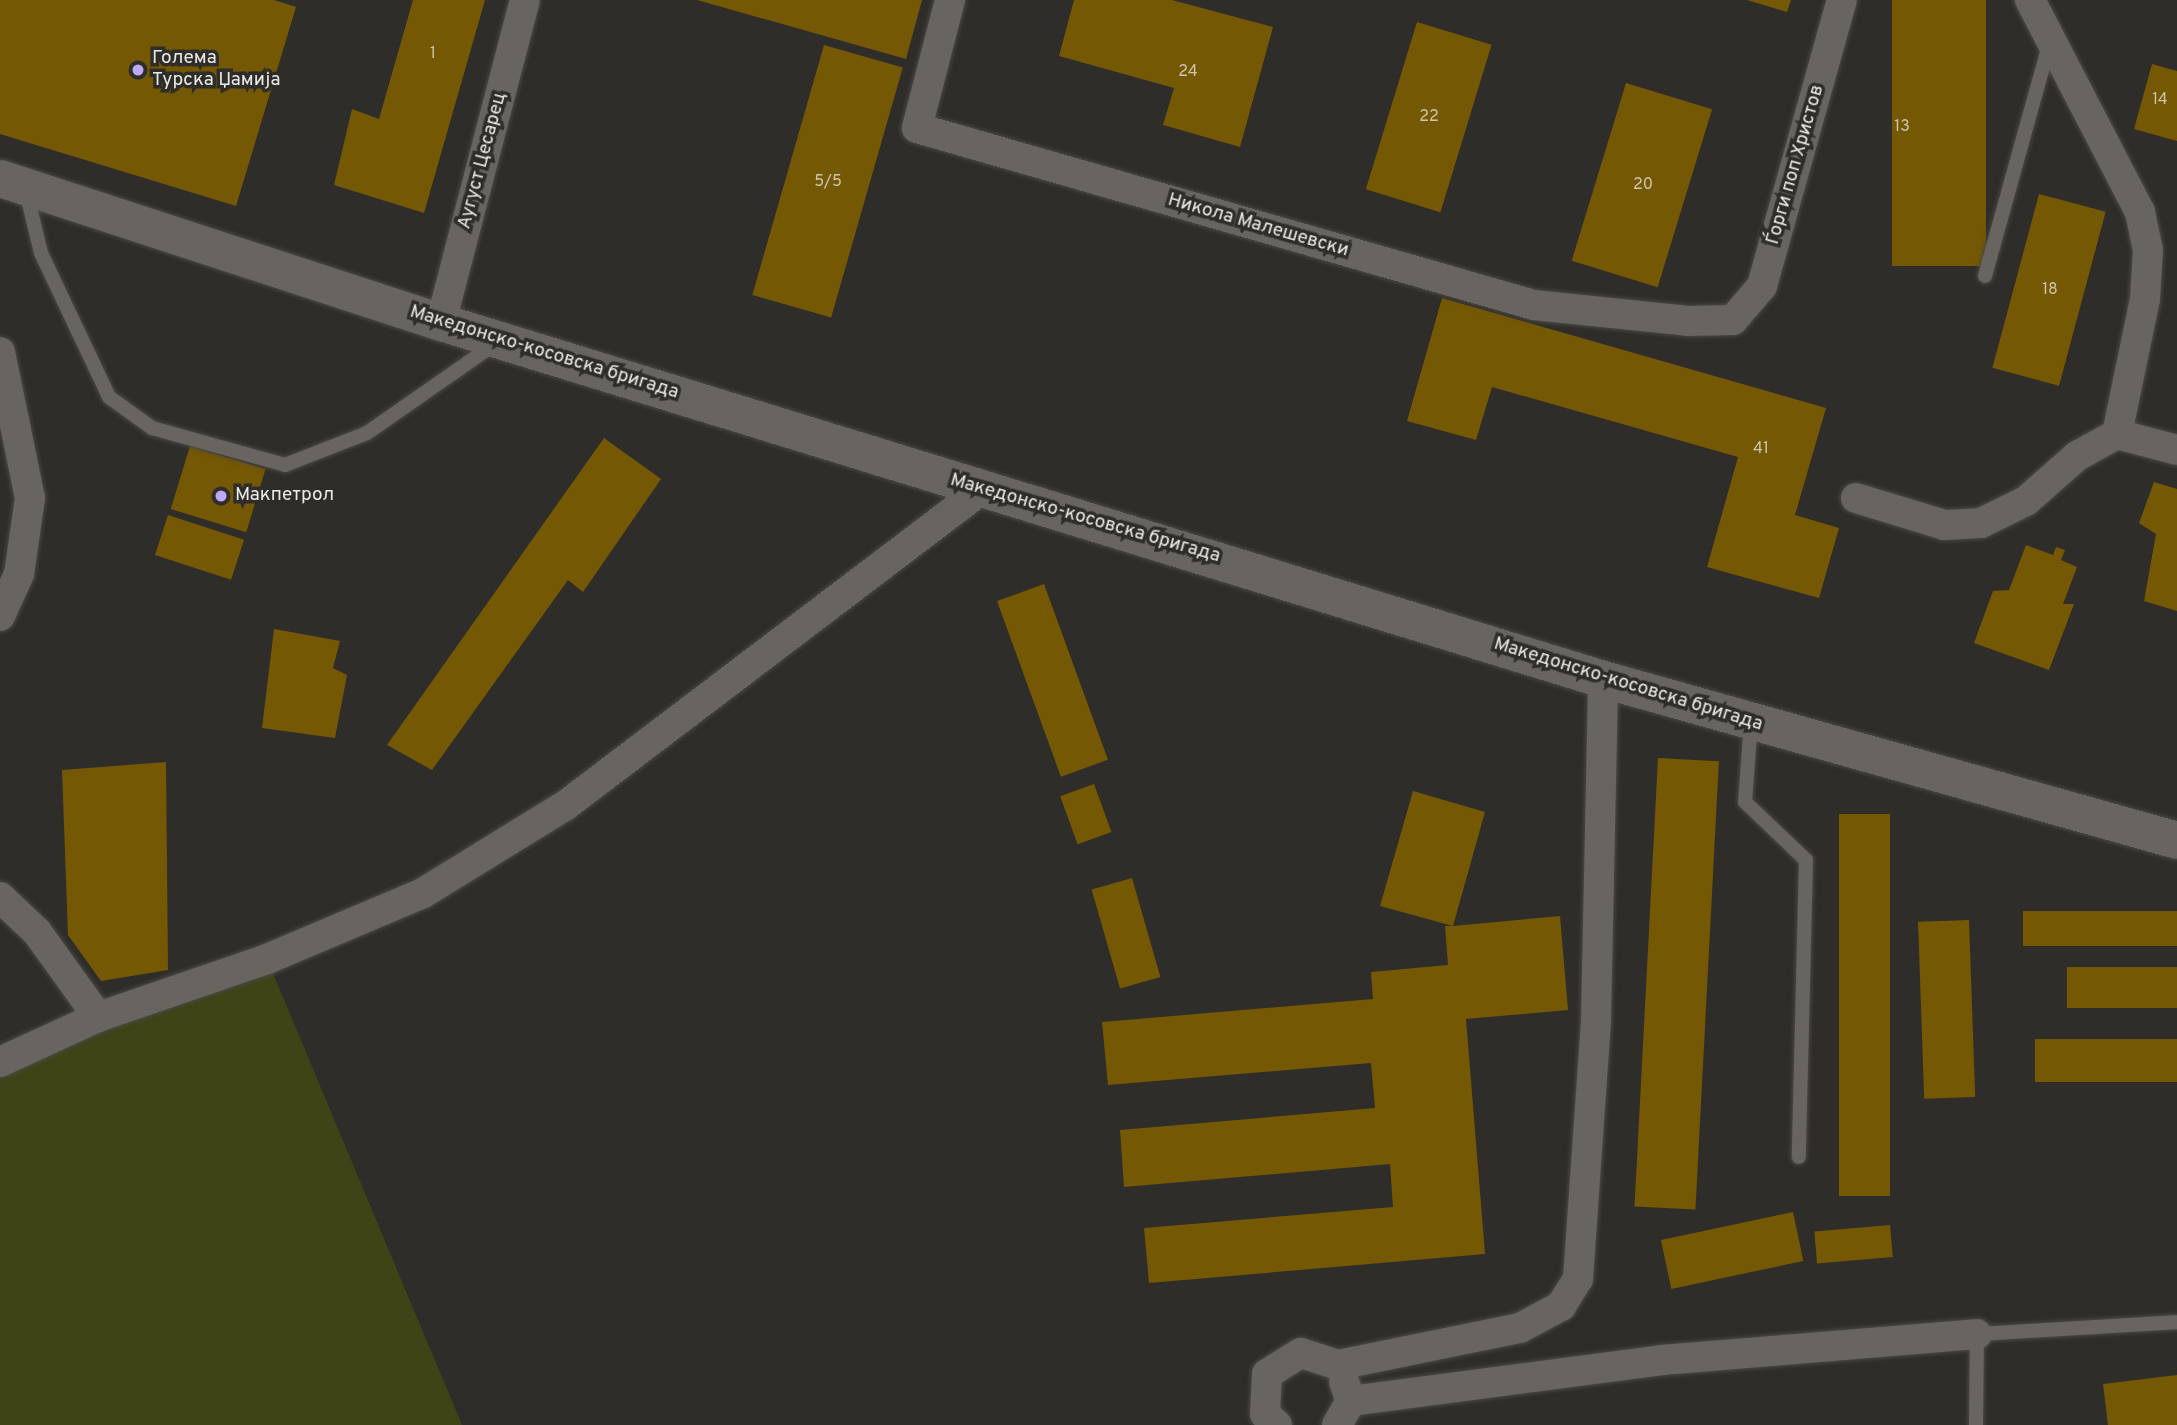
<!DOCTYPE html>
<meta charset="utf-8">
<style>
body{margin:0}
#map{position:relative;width:2177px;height:1425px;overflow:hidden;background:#2f2d29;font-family:Overpass,sans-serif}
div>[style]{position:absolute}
.green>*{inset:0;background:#3e4416}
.building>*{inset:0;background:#755804;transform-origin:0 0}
.roads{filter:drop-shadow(0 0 2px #4a4844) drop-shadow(0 0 2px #4a4844)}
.service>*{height:14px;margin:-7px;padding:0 7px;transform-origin:7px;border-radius:7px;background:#686561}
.minor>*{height:30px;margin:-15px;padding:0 15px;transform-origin:15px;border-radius:15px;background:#686561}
.tertiary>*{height:37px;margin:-18.5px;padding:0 18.5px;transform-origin:18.5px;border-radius:18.5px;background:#686561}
.dots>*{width:19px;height:19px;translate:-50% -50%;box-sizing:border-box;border:4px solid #2f2d29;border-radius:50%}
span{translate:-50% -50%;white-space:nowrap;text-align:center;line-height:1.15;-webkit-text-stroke:7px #2f2d29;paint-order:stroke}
.number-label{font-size:16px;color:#cdc5ae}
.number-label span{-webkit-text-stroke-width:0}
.poi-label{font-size:19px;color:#eae9e6}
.left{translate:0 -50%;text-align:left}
.street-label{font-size:19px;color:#eae9e6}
</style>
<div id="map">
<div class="green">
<i style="clip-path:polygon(267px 959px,462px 1425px,0 1425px,0 1062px)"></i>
</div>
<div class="building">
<i style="clip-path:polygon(0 0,274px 0,296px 7px,236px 206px,0 134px)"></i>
<i style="clip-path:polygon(413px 0,485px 0,424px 213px,334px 185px,352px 109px,379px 119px)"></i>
<i style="clip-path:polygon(697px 0,922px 0,906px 59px)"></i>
<i style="clip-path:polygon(1074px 0,1172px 0,1273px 27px,1240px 147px,1163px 125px,1174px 88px,1059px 56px)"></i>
<i style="clip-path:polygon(1747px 0,1791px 0,1787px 12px)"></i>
<i style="left:1892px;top:0;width:94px;height:266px"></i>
<i style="left:1417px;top:22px;width:78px;height:175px;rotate:17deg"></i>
<i style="left:824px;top:45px;width:82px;height:260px;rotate:16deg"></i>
<i style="clip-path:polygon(2152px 64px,2177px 71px,2177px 141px,2134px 129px)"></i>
<i style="left:1626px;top:83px;width:90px;height:186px;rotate:17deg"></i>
<i style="left:2039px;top:194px;width:69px;height:180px;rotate:15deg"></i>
<i style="clip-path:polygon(1442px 298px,1826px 408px,1795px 515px,1839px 528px,1819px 598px,1707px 567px,1738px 457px,1492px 387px,1476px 440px,1407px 421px)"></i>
<i style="clip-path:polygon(604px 438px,661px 479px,583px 592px,568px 580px,432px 770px,387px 745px)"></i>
<i style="left:190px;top:446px;width:79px;height:66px;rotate:17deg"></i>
<i style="clip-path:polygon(2154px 482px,2177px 489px,2177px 611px,2144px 601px,2156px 534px,2139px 523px)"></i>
<i style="left:168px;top:515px;width:80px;height:42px;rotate:18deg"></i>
<i style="clip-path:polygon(2026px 545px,2053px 555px,2056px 547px,2065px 550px,2061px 560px,2077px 567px,2063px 604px,2074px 604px,2049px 670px,1974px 643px,1993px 591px,2009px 590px)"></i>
<i style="left:1044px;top:584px;width:187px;height:50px;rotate:70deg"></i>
<i style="clip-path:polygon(274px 629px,340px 641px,333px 668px,347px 675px,335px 738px,262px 728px)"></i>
<i style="left:1658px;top:758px;width:61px;height:449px;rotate:3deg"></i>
<i style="clip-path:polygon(166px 762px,168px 970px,101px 981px,68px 935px,62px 770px)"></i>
<i style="left:1094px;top:784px;width:51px;height:36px;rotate:70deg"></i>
<i style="clip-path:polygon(1413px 791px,1485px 812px,1453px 926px,1560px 916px,1568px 1010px,1466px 1019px,1485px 1254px,1149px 1283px,1144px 1228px,1393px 1207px,1390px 1164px,1124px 1187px,1120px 1130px,1375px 1108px,1371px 1063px,1108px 1085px,1102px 1022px,1373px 999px,1371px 972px,1448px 965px,1445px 926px,1453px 926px,1380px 906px)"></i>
<i style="left:1839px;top:814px;width:51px;height:382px"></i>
<i style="left:1132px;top:878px;width:103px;height:42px;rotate:74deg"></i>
<i style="left:2177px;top:911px;width:35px;height:154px;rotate:90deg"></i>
<i style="left:1969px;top:920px;width:177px;height:51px;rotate:88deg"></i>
<i style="left:2177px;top:967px;width:41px;height:110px;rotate:90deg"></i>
<i style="left:2177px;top:1039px;width:43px;height:142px;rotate:90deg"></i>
<i style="left:1793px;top:1212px;width:50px;height:135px;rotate:78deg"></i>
<i style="left:1890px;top:1225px;width:32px;height:76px;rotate:85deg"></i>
<i style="clip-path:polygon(2177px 1375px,2177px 1425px,2108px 1425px,2103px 1384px)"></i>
</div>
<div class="roads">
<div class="service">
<i style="left:26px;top:191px;width:64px;rotate:76.4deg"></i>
<i style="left:41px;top:253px;width:159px;rotate:64.7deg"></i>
<i style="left:109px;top:397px;width:53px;rotate:35.8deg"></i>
<i style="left:152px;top:428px;width:138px;rotate:15.5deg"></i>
<i style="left:285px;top:465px;width:88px;rotate:-21.3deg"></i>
<i style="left:367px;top:433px;width:157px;rotate:-34.9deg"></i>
<i style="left:1985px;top:276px;width:240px;rotate:-74.5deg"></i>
<i style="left:1751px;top:722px;width:80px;rotate:94.3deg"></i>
<i style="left:1745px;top:802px;width:84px;rotate:43.6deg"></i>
<i style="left:1806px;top:860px;width:297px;rotate:91.4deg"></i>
<i style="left:1976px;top:1425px;width:91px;rotate:-89.4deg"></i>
<i style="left:1977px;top:1334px;width:200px;rotate:-3.4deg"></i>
</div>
<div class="minor">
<i style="left:950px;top:0;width:132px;rotate:104.5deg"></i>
<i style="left:917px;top:128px;width:642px;rotate:16.01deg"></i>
<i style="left:1534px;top:305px;width:155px;rotate:5.9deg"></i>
<i style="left:1688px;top:321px;width:45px;rotate:-1.3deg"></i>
<i style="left:1733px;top:320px;width:45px;rotate:-49.5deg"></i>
<i style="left:1762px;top:286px;width:297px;rotate:-74.4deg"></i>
<i style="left:441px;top:322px;width:333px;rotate:-75.4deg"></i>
<i style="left:0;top:352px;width:149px;rotate:78.4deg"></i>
<i style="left:30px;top:498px;width:77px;rotate:98.2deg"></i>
<i style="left:19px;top:574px;width:46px;rotate:114.3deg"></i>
<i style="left:2117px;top:434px;width:62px;rotate:14.9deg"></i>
<i style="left:1856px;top:498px;width:93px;rotate:16.9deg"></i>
<i style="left:1945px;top:525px;width:36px;rotate:-3deg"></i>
<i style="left:1981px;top:523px;width:50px;rotate:-26.1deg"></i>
<i style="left:2026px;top:501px;width:68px;rotate:-41.4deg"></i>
<i style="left:2077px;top:456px;width:46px;rotate:-28.8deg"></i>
<i style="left:2117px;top:434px;width:138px;rotate:-78.3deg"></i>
<i style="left:2145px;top:299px;width:49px;rotate:-86.5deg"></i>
<i style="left:2148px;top:250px;width:39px;rotate:-102deg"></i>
<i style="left:2140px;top:212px;width:239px;rotate:-117.4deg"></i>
<i style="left:0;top:897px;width:51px;rotate:43.4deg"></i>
<i style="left:37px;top:932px;width:105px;rotate:54.3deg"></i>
<i style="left:0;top:1062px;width:108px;rotate:-24.7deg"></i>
<i style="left:98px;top:1017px;width:179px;rotate:-18.9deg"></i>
<i style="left:267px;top:959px;width:169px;rotate:-22.9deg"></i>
<i style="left:423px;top:893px;width:168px;rotate:-31.6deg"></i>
<i style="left:566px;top:805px;width:521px;rotate:-37.2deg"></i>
<i style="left:1351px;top:1401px;width:314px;rotate:-7.5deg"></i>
<i style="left:1662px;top:1360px;width:316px;rotate:-4.7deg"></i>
<i style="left:1277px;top:1425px;width:16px;rotate:-137deg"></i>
<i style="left:1265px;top:1414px;width:40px;rotate:-87.1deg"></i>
<i style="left:1267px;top:1374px;width:40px;rotate:-32deg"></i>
<i style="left:1301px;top:1353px;width:39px;rotate:18deg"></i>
<i style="left:1338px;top:1365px;width:186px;rotate:-11.5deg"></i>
<i style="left:1520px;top:1328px;width:47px;rotate:-28.2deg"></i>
<i style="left:1561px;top:1306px;width:32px;rotate:-58deg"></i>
<i style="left:1578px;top:1279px;width:260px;rotate:-86deg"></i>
<i style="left:1596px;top:1020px;width:341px;rotate:-88.8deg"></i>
<i style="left:1337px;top:1425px;width:28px;rotate:-60deg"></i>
<i style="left:1351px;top:1401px;width:20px;rotate:-110deg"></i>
</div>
<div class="tertiary">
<i style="left:0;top:178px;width:464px;rotate:18.1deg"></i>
<i style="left:441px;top:322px;width:1216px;rotate:17.08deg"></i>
<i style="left:1603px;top:679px;width:596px;rotate:15.67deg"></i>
</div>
</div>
<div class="dots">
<i style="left:138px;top:70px;background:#bda9f5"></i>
<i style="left:221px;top:496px;background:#bda9f5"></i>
</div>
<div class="number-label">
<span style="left:433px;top:54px">1</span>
<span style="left:1188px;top:72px">24</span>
<span style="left:2160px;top:100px">14</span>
<span style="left:1429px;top:117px">22</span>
<span style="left:1902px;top:127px">13</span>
<span style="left:828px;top:182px">5/5</span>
<span style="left:1643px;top:185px">20</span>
<span style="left:2050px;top:290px">18</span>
<span style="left:1761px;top:449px">41</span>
</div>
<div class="poi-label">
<span class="left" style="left:152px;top:70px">Голема<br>Турска Џамија</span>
<span class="left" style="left:235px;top:496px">Макпетрол</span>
</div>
<div class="street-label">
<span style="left:483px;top:161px;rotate:-75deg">Аугуст Цесарец</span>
<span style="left:1796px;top:165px;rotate:-74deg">Ѓорги поп Христов</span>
<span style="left:1258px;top:226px;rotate:16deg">Никола Малешевски</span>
<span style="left:544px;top:353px;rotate:17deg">Македонско-косовска бригада</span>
<span style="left:1085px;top:519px;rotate:16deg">Македонско-косовска бригада</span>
<span style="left:1628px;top:685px;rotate:17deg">Македонско-косовска бригада</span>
</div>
</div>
